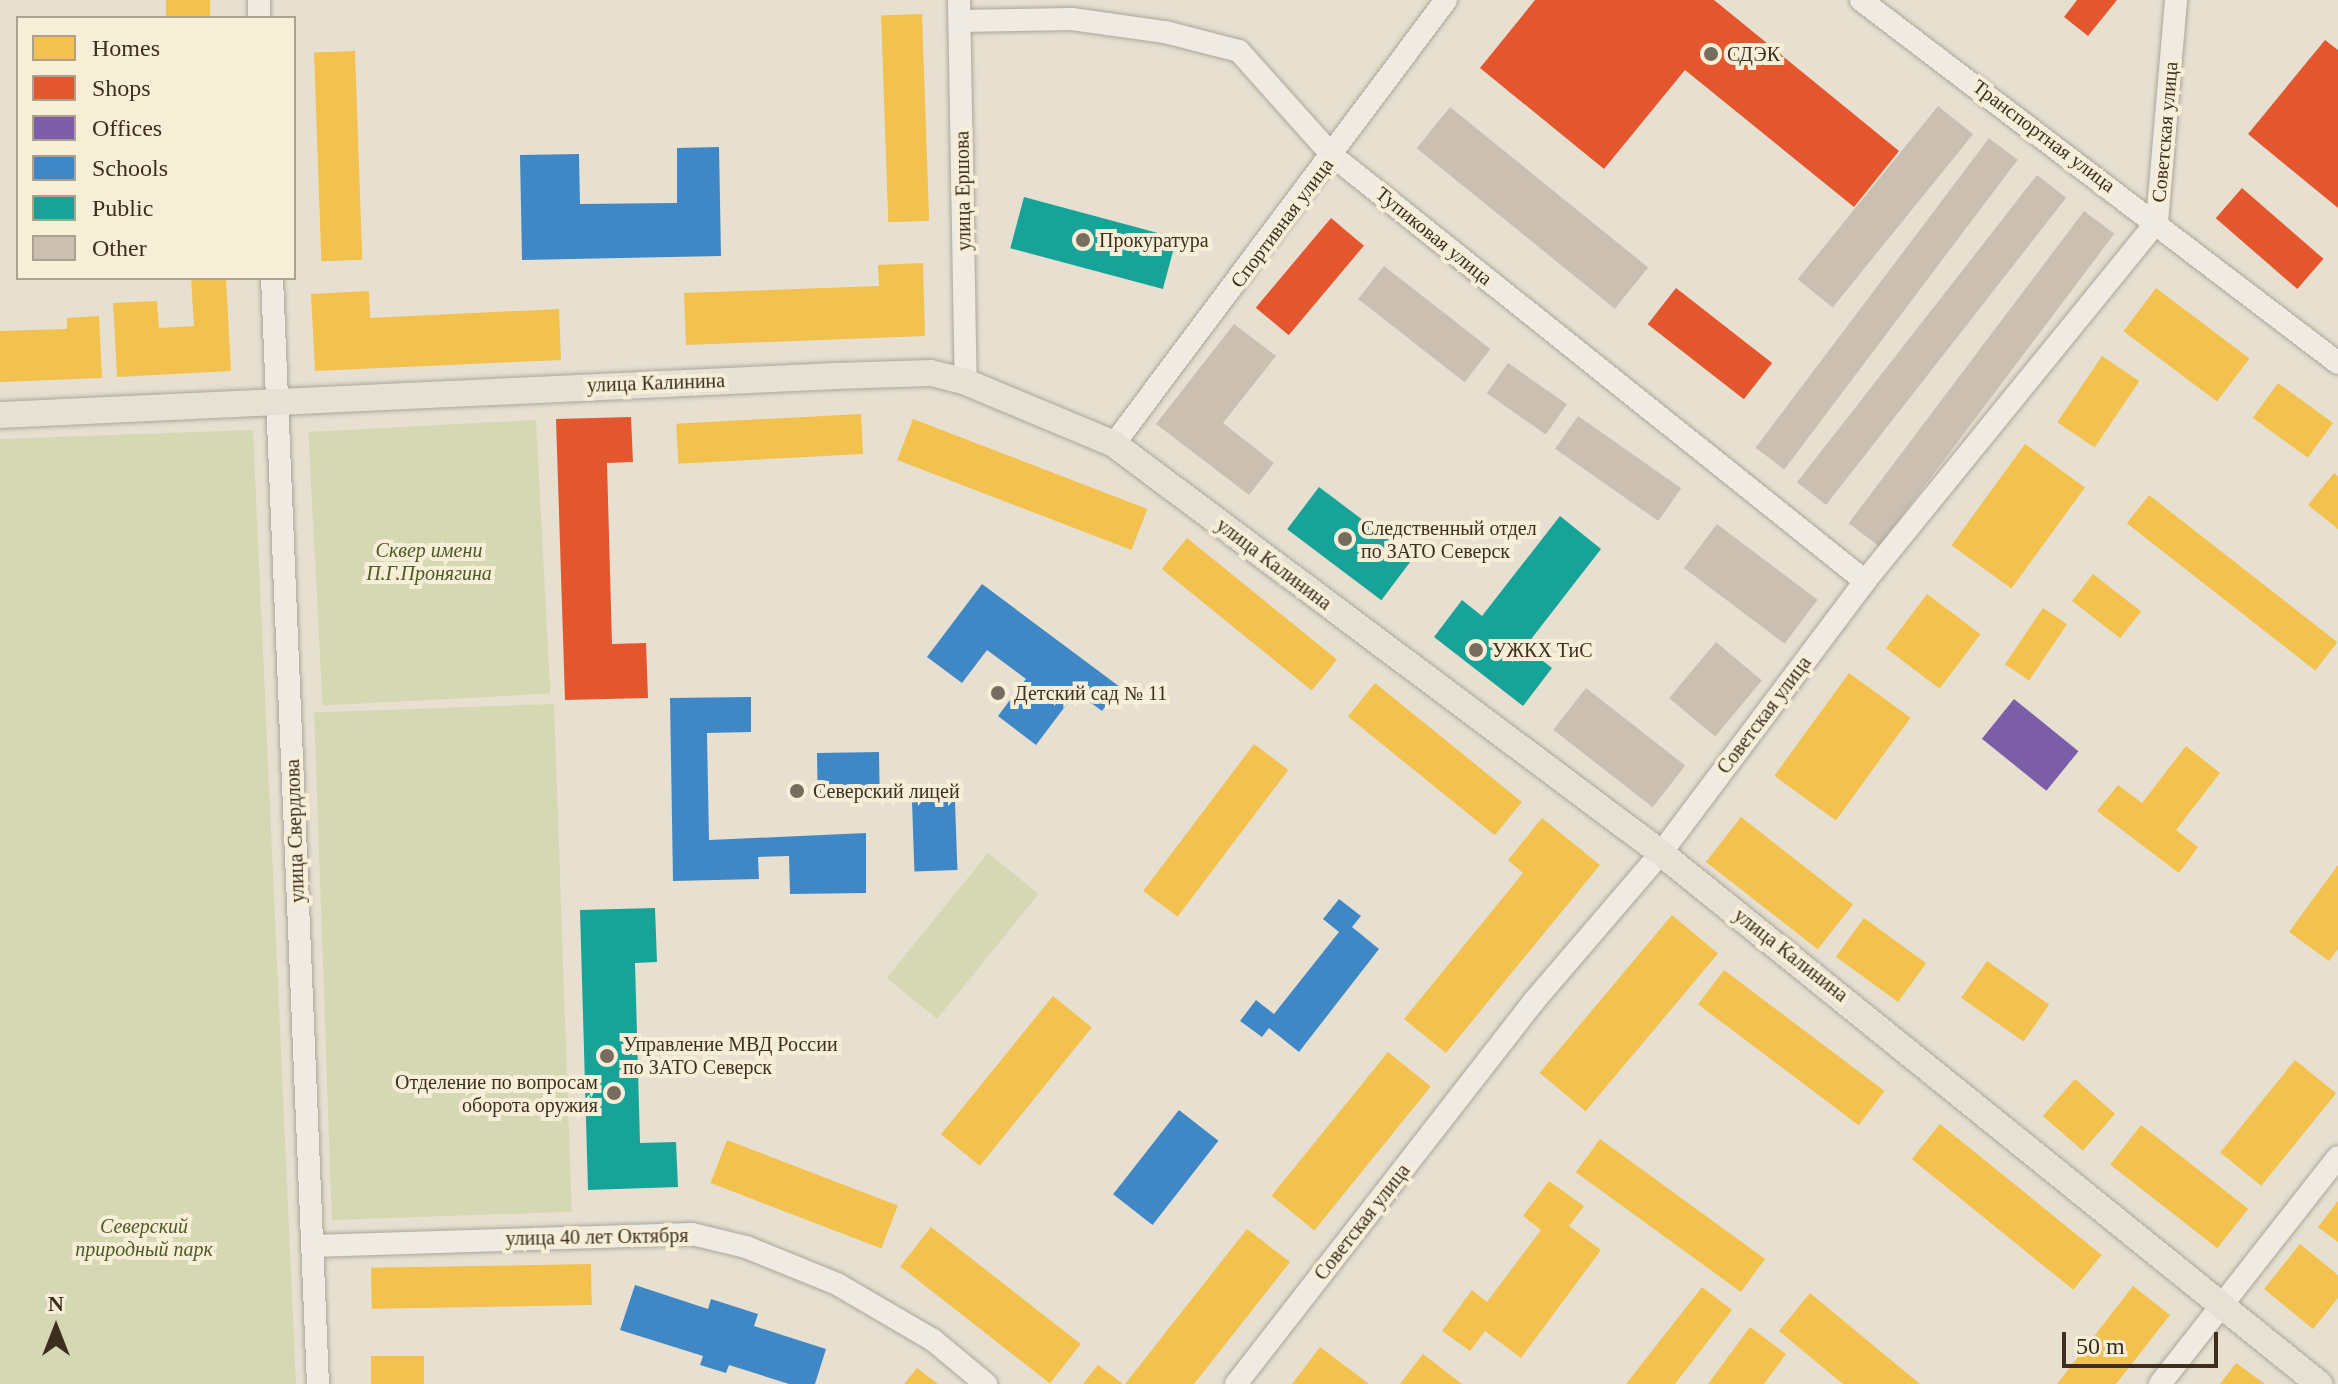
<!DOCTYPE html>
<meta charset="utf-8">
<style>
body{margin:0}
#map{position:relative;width:2338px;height:1384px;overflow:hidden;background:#e7e0d1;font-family:Georgia,serif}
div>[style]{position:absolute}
.green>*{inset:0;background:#d6d7b3;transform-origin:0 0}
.homes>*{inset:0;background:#f2c14e;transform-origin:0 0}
.shops>*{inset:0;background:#e4572e;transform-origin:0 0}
.offices>*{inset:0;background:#7b5ea7;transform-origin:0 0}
.schools>*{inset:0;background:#3f88c5;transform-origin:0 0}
.public>*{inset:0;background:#17a398;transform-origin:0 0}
.building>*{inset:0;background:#cbbfb2;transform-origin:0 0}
.roads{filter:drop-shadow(0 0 2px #ada599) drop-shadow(0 0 2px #ada599)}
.minor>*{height:22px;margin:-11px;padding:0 11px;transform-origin:11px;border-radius:11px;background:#efebe3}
.major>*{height:26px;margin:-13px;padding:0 13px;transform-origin:13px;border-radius:13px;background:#e6e1d4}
.dots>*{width:22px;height:22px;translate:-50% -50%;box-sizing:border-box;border:4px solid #f7eed8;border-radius:50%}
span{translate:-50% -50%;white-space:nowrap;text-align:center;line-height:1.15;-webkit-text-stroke:8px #f7eed8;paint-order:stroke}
.poi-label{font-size:20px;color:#3d2e20}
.left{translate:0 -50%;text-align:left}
.right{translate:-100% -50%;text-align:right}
.street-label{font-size:20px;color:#3d2e20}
.park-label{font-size:20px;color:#4d5a26;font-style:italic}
.legend{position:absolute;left:16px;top:16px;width:280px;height:264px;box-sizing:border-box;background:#f7eed8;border:2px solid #ada18e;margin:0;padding:10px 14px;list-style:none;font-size:24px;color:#3d2e20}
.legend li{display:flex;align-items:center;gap:16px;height:40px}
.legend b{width:40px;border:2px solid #ada18e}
.north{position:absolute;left:16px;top:1288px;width:80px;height:80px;-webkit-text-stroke:6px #f7eed8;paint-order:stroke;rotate:0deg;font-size:22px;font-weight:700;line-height:32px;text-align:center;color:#3d2e20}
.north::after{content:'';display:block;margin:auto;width:28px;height:36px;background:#3d2e20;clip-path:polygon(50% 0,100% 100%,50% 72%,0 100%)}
.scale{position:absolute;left:2062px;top:1332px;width:156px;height:36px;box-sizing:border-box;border:4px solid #3d2e20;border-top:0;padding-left:10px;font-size:24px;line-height:28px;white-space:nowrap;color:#3d2e20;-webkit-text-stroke:6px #f7eed8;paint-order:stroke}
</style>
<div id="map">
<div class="green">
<i style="left:536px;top:420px;width:274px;height:228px;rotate:87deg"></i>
<i style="clip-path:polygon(253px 430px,296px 1384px,0 1384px,0 439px)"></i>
<i style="left:554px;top:704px;width:508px;height:240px;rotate:88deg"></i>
<i style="left:988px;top:853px;width:65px;height:161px;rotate:39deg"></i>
</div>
<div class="homes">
<i style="left:166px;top:0;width:44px;height:18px"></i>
<i style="left:922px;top:14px;width:207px;height:41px;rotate:88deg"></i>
<i style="left:355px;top:51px;width:209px;height:41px;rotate:88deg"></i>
<i style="clip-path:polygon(923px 263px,925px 336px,686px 345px,684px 293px,879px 286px,878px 265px)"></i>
<i style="clip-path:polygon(191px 278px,226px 278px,231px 371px,117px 377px,113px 303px,157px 301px,159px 328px,194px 326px)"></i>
<i style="left:2156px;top:288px;width:117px;height:54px;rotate:37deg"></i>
<i style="clip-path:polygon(369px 291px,370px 318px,559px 309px,561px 360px,315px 371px,311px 294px)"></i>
<i style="clip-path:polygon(99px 316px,102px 378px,0 382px,0 331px,67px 329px,67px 318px)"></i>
<i style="left:2102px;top:356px;width:45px;height:80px;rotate:34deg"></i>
<i style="left:2278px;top:383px;width:68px;height:43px;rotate:36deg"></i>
<i style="left:861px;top:414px;width:40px;height:185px;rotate:87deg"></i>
<i style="left:913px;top:419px;width:251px;height:44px;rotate:21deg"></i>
<i style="left:2025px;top:444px;width:74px;height:125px;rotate:36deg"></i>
<i style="clip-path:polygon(2334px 473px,2338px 476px,2338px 529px,2308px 505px)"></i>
<i style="left:2149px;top:495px;width:239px;height:36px;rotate:38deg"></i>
<i style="left:1187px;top:538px;width:193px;height:40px;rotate:39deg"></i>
<i style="left:2093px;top:574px;width:61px;height:34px;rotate:38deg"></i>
<i style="left:1927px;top:594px;width:67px;height:68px;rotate:37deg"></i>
<i style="left:2043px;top:608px;width:29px;height:68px;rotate:34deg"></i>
<i style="left:1849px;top:673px;width:76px;height:127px;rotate:36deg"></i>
<i style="left:1375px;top:683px;width:189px;height:43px;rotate:39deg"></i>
<i style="left:1254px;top:744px;width:43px;height:184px;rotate:37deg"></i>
<i style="clip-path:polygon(2186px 746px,2220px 773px,2176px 830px,2198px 847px,2179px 873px,2097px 811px,2118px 785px,2142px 803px)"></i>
<i style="left:1741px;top:817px;width:142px;height:57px;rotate:38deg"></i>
<i style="clip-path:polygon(1542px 818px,1600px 865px,1446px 1053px,1404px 1019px,1523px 873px,1508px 860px)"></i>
<i style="clip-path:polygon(2338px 865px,2338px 949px,2329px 961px,2289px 932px)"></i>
<i style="left:1672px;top:915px;width:60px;height:206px;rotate:40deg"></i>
<i style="left:1864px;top:918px;width:77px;height:48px;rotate:36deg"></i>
<i style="left:1987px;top:961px;width:76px;height:45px;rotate:35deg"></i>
<i style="left:1724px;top:970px;width:201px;height:43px;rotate:37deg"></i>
<i style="left:1053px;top:996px;width:50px;height:178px;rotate:39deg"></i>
<i style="left:1388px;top:1052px;width:55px;height:185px;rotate:39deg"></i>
<i style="left:2295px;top:1060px;width:53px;height:119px;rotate:39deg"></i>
<i style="left:2075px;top:1079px;width:53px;height:49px;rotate:41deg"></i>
<i style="left:1940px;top:1124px;width:208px;height:45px;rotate:39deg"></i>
<i style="left:2141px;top:1125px;width:136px;height:50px;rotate:38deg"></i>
<i style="left:1600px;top:1139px;width:204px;height:41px;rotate:36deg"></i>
<i style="left:727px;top:1140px;width:183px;height:46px;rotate:21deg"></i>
<i style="clip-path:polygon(1549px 1181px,1584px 1206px,1569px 1226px,1601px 1250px,1521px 1358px,1485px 1331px,1470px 1351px,1442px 1331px,1472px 1290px,1487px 1302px,1541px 1230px,1523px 1216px)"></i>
<i style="clip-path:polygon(2338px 1201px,2338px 1242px,2318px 1227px)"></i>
<i style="left:931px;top:1227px;width:190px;height:50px;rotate:38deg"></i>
<i style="clip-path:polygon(1247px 1229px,1290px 1262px,1194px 1384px,1125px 1384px)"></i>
<i style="clip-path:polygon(2300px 1244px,2338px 1275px,2338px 1298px,2313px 1329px,2264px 1289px)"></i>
<i style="left:591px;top:1264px;width:41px;height:220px;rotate:89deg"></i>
<i style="clip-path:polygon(2133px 1286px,2170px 1315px,2116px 1384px,2057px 1384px)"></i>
<i style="clip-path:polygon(1702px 1287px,1732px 1310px,1675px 1384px,1626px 1384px)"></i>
<i style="clip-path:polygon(1810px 1293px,1920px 1384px,1843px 1384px,1779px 1331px)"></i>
<i style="clip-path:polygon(1750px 1327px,1786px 1354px,1764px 1384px,1708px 1384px)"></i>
<i style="clip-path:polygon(1320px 1347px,1369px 1384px,1292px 1384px)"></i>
<i style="clip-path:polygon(1423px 1354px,1462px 1384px,1400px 1384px)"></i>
<i style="left:371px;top:1356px;width:53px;height:28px"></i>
<i style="clip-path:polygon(2236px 1363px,2265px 1384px,2220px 1384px)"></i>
<i style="clip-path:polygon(1098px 1365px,1123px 1384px,1083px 1384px)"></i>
<i style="clip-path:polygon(917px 1368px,938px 1384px,904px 1384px)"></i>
</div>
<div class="shops">
<i style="clip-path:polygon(1535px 0,1714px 0,1899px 151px,1854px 207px,1685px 70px,1604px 169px,1480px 68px)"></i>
<i style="clip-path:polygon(2077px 0,2117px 0,2088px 36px,2064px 17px)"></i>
<i style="clip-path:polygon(2325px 40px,2338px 50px,2338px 208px,2248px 134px)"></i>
<i style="left:2242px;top:188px;width:108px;height:40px;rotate:41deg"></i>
<i style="left:1331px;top:218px;width:43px;height:117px;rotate:40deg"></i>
<i style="left:1676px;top:288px;width:122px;height:46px;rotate:38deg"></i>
<i style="clip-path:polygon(631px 417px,633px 462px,607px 463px,612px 644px,646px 643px,648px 698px,565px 700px,556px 419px)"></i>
</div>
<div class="offices">
<i style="left:2014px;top:699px;width:83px;height:51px;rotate:39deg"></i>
</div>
<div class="schools">
<i style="clip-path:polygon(719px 147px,721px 256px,522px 260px,520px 155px,579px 154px,580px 204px,677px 203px,677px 148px)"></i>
<i style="clip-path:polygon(982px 584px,1120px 687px,1102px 711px,1076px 692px,1036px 745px,998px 716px,1026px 679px,987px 650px,962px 683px,927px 657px)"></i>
<i style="clip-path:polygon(751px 697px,751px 732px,707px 733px,709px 840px,866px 833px,866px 893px,790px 894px,789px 856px,758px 857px,759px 879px,673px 881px,670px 698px)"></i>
<i style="left:879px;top:752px;width:40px;height:62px;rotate:89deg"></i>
<i style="left:955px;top:801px;width:69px;height:43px;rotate:88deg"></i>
<i style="clip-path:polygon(1339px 899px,1361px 916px,1352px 927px,1379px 949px,1299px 1052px,1269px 1028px,1262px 1037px,1240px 1021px,1256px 1000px,1274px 1014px,1339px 932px,1323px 919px)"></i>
<i style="left:1179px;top:1110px;width:50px;height:107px;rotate:38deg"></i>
<i style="clip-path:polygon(635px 1285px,708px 1309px,711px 1299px,758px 1314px,754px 1326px,826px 1349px,815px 1384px,789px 1384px,729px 1365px,726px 1373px,700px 1365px,703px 1356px,620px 1330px)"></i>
</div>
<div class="public">
<i style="left:1024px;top:197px;width:158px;height:53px;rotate:15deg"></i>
<i style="left:1319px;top:487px;width:118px;height:53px;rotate:37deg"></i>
<i style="clip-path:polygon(1560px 516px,1601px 549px,1525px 647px,1552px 668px,1523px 706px,1434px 637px,1462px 600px,1482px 616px)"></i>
<i style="clip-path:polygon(655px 908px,657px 962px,635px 963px,640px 1143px,676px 1142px,678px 1187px,588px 1190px,580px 910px)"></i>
</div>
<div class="building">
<i style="left:1938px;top:106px;width:45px;height:223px;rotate:39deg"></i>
<i style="left:1450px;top:107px;width:255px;height:53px;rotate:39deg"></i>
<i style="left:1989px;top:138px;width:36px;height:388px;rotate:37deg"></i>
<i style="left:2037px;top:175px;width:37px;height:390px;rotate:38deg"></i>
<i style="left:2084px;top:211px;width:38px;height:391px;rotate:37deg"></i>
<i style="left:1384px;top:266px;width:135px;height:42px;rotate:38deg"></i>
<i style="clip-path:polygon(1234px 324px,1276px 356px,1223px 423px,1274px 463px,1249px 495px,1156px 424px)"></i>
<i style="left:1508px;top:363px;width:72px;height:37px;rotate:35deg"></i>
<i style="left:1578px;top:416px;width:126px;height:40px;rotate:35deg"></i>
<i style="left:1717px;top:524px;width:126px;height:55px;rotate:37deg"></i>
<i style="left:1716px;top:642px;width:60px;height:73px;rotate:40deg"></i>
<i style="left:1586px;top:688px;width:126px;height:53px;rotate:38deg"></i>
</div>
<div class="roads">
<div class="minor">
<i style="left:259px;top:0;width:18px;rotate:90deg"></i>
<i style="left:959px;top:0;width:382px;rotate:89deg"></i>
<i style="left:1861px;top:0;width:599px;rotate:37.27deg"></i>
<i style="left:960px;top:21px;width:112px;rotate:-1deg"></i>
<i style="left:1072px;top:19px;width:94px;rotate:8deg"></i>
<i style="left:1165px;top:32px;width:76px;rotate:14.4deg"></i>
<i style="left:1239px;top:51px;width:141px;rotate:48.2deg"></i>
<i style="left:1333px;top:156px;width:681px;rotate:38.62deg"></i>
<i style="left:272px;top:278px;width:1107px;rotate:87.62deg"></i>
<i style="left:1114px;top:444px;width:554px;rotate:-53.21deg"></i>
<i style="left:312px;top:1246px;width:380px;rotate:-1.8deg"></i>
<i style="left:692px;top:1234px;width:56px;rotate:13.5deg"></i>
<i style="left:746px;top:1247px;width:98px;rotate:22.1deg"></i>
<i style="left:837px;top:1284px;width:111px;rotate:30.3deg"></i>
<i style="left:933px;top:1340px;width:69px;rotate:39.7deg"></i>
<i style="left:1236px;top:1384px;width:485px;rotate:-52.1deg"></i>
<i style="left:1534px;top:1001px;width:195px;rotate:-49.4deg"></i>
<i style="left:1661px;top:853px;width:340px;rotate:-53.1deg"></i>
<i style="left:1865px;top:581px;width:463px;rotate:-50.9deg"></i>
<i style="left:2157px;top:222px;width:223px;rotate:-85.1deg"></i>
<i style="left:2160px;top:1384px;width:288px;rotate:-51.9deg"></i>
</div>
<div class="major">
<i style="left:0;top:415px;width:837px;rotate:-2.67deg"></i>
<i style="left:836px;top:376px;width:95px;rotate:-1.8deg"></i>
<i style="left:931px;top:373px;width:36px;rotate:14deg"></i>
<i style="left:966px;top:382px;width:160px;rotate:22.7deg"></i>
<i style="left:1114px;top:444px;width:683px;rotate:36.79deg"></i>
<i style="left:1661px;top:853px;width:846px;rotate:38.9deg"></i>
</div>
</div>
<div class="dots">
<i style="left:1711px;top:54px;background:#786c5e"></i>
<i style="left:1083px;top:240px;background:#786c5e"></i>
<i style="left:1345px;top:539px;background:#786c5e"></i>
<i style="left:1476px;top:650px;background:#786c5e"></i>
<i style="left:998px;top:693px;background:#786c5e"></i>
<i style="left:797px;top:791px;background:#786c5e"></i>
<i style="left:607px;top:1056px;background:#786c5e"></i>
<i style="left:614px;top:1093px;background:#786c5e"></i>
</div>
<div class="poi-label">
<span class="left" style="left:1727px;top:54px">СДЭК</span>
<span class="left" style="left:1099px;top:240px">Прокуратура</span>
<span class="left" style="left:1361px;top:540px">Следственный отдел<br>по ЗАТО Северск</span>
<span class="left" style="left:1492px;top:650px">УЖКХ ТиС</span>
<span class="left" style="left:1014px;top:693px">Детский сад № 11</span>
<span class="left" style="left:813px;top:791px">Северский лицей</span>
<span class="left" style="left:623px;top:1056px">Управление МВД России<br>по ЗАТО Северск</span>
<span class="right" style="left:598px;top:1094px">Отделение по вопросам<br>оборота оружия</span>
</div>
<div class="street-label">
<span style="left:2165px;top:132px;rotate:-85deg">Советская улица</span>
<span style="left:2044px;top:136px;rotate:37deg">Транспортная улица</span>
<span style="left:963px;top:191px;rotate:-91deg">улица Ершова</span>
<span style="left:1282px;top:223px;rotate:-53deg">Спортивная улица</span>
<span style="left:1434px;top:236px;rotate:39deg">Тупиковая улица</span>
<span style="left:656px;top:383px;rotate:-2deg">улица Калинина</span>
<span style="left:1274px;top:564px;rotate:37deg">улица Калинина</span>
<span style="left:1764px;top:715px;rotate:-53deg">Советская улица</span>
<span style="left:295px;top:831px;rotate:-92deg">улица Свердлова</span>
<span style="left:1791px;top:955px;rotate:38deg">улица Калинина</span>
<span style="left:1362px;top:1222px;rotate:-52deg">Советская улица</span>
<span style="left:597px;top:1237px;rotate:-1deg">улица 40 лет Октября</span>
</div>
<div class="park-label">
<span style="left:429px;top:562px">Сквер имени<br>П.Г.Пронягина</span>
<span style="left:144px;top:1238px">Северский<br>природный парк</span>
</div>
<ul class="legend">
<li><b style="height:22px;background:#f2c14e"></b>Homes</li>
<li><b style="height:22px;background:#e4572e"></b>Shops</li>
<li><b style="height:22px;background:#7b5ea7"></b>Offices</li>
<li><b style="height:22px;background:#3f88c5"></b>Schools</li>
<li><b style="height:22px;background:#17a398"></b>Public</li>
<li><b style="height:22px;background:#cbbfb2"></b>Other</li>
</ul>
<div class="north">N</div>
<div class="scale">50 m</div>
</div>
